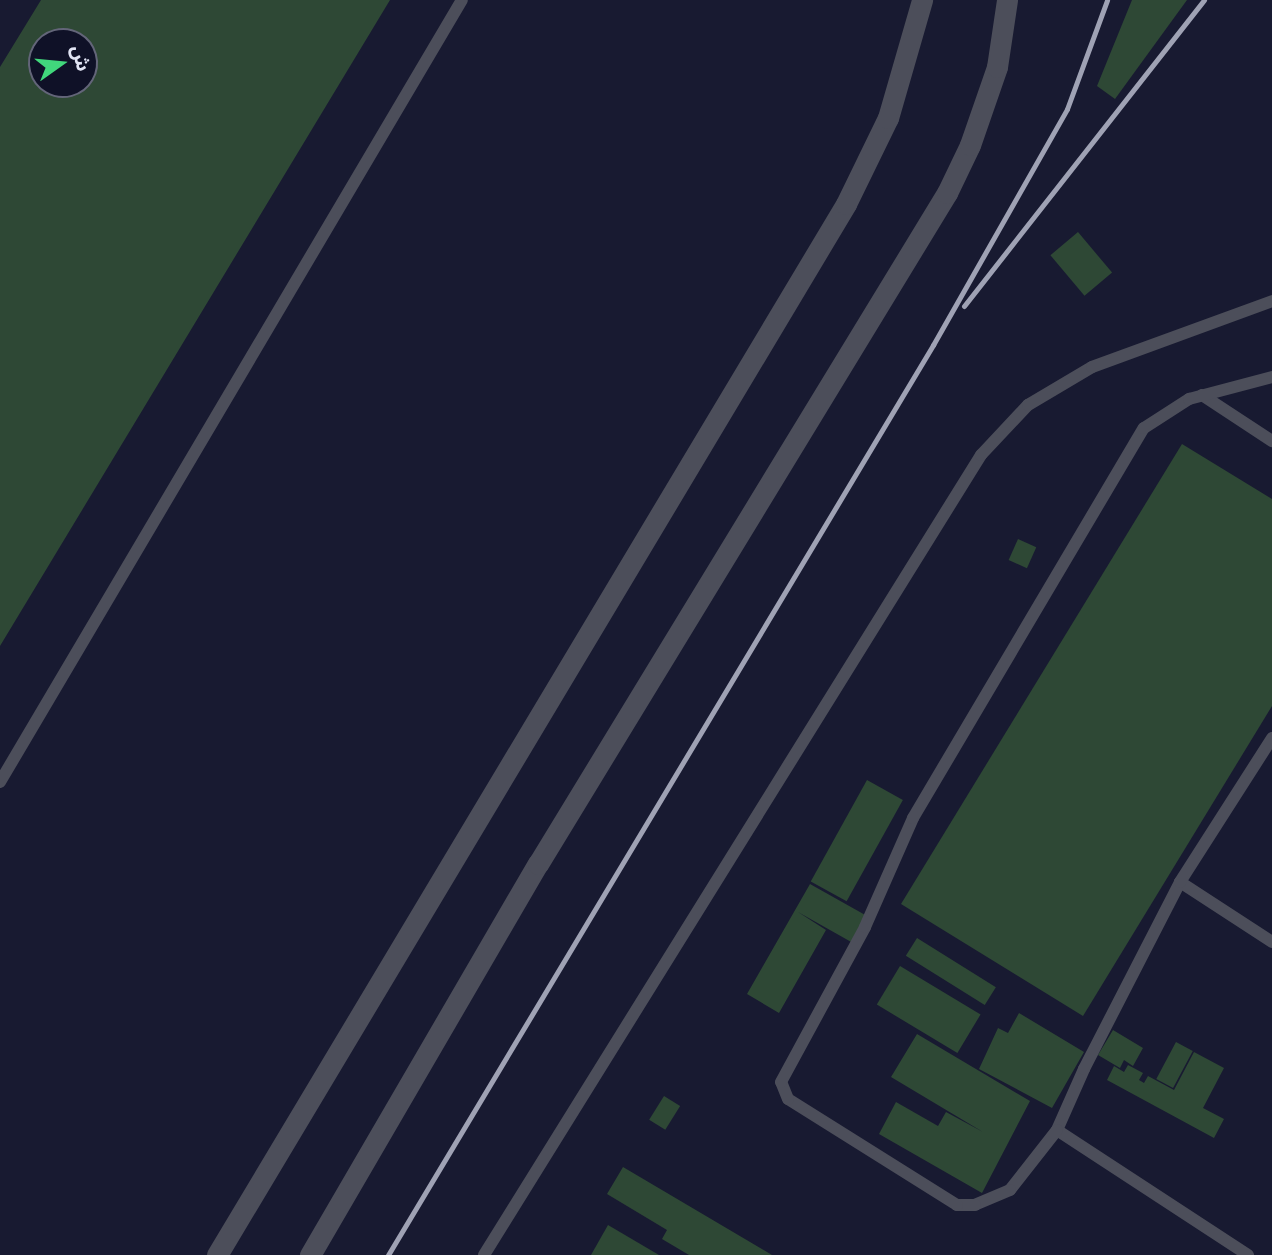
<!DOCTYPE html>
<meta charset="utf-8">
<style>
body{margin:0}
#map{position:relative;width:1272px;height:1255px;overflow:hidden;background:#181a31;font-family:"PT Sans Narrow","Noto Sans Arabic",sans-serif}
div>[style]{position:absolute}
.building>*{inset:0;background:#2e4835;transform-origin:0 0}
.lane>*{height:12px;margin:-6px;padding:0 6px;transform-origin:6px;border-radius:6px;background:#4c4e5a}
.street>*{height:21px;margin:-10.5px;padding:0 10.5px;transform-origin:10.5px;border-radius:10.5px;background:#4c4e5a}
.rail>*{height:5px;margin:-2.5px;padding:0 2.5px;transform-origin:2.5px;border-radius:2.5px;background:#9fa2b4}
span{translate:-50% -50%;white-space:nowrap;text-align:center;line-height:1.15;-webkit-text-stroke:5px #0f1127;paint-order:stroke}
.north{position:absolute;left:28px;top:28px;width:70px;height:70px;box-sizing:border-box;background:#0f1127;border:2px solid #636579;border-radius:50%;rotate:75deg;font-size:19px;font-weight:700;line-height:28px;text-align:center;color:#e1e4f4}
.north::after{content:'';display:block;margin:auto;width:24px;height:32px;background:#41d77c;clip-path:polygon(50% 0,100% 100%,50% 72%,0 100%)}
</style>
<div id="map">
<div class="building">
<i style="clip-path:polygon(evenodd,41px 0,390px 0,0 646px,0 67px,41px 0,42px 42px,84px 42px,84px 84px,42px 84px,42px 42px)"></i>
<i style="clip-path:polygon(1132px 0,1187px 0,1115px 99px,1097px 86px)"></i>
<i style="left:1078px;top:232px;width:53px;height:36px;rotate:50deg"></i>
<i style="clip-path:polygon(1182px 444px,1272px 499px,1272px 706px,1083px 1016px,901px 904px)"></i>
<i style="left:1018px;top:539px;width:20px;height:23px;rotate:24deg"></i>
<i style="left:867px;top:780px;width:41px;height:116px;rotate:29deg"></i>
<i style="clip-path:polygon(810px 884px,867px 916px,853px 943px,798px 912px,826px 930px,779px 1013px,747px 994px)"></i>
<i style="left:917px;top:938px;width:93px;height:21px;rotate:32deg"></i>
<i style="left:900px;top:966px;width:94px;height:45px;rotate:31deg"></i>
<i style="clip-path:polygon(1019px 1013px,1084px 1052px,1052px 1108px,979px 1069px,998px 1028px,1008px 1033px)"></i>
<i style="clip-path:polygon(1113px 1030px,1143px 1048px,1133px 1066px,1124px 1060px,1120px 1068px,1098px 1055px)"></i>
<i style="clip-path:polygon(917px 1034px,1030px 1101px,982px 1193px,879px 1134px,896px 1102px,938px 1126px,946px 1112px,983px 1132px,891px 1077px)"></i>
<i style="left:1176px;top:1042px;width:19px;height:42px;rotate:28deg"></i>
<i style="clip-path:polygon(1194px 1052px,1224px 1068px,1203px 1108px,1224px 1119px,1214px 1138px,1107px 1080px,1114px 1066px,1124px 1072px,1128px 1065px,1143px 1073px,1139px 1080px,1144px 1083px,1148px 1076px,1174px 1090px)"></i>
<i style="left:664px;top:1096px;width:19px;height:28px;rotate:32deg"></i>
<i style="clip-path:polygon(623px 1167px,772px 1255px,689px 1255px,662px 1239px,667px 1230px,607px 1194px)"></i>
<i style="clip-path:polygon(608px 1225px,659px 1255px,591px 1255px)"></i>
</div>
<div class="lane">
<i style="left:1202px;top:395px;width:84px;rotate:33.3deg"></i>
<i style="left:0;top:782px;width:908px;rotate:-59.43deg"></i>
<i style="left:1180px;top:882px;width:110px;rotate:33.1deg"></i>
<i style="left:1057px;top:1130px;width:67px;rotate:-66.1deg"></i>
<i style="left:1084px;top:1069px;width:210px;rotate:-62.8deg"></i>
<i style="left:1180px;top:882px;width:171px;rotate:-57.4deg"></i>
<i style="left:484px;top:1255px;width:942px;rotate:-58.15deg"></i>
<i style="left:981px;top:455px;width:69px;rotate:-46.8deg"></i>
<i style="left:1028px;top:405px;width:74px;rotate:-30.7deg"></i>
<i style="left:1092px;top:367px;width:192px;rotate:-20.1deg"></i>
<i style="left:1248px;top:1255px;width:228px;rotate:-146.8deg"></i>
<i style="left:1057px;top:1130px;width:76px;rotate:128.1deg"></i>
<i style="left:1010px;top:1190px;width:38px;rotate:157deg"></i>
<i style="left:975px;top:1205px;width:18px;rotate:180deg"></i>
<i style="left:957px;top:1205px;width:199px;rotate:-147.9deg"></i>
<i style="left:788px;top:1099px;width:18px;rotate:-112deg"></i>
<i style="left:781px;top:1082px;width:176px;rotate:-61.5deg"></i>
<i style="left:865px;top:927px;width:119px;rotate:-66.2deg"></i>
<i style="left:913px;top:818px;width:453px;rotate:-59.4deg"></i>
<i style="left:1144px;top:428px;width:54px;rotate:-32.8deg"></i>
<i style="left:1189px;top:399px;width:86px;rotate:-14.8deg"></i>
</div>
<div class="street">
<i style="left:217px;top:1255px;width:1225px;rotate:-59.1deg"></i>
<i style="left:846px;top:204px;width:96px;rotate:-64deg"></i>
<i style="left:888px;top:118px;width:123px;rotate:-73.9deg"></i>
<i style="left:310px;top:1255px;width:453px;rotate:-59.8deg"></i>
<i style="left:538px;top:864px;width:786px;rotate:-58.64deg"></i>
<i style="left:947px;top:193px;width:53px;rotate:-64.4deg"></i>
<i style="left:970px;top:145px;width:83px;rotate:-70.9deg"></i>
<i style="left:997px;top:67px;width:68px;rotate:-81.5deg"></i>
</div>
<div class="rail">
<i style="left:964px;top:306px;width:389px;rotate:-51.9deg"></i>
<i style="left:388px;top:1255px;width:1061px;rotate:-59.08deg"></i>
<i style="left:933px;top:345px;width:271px;rotate:-60.4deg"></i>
<i style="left:1067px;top:109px;width:116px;rotate:-69.8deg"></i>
</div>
<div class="north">ش</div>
</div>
